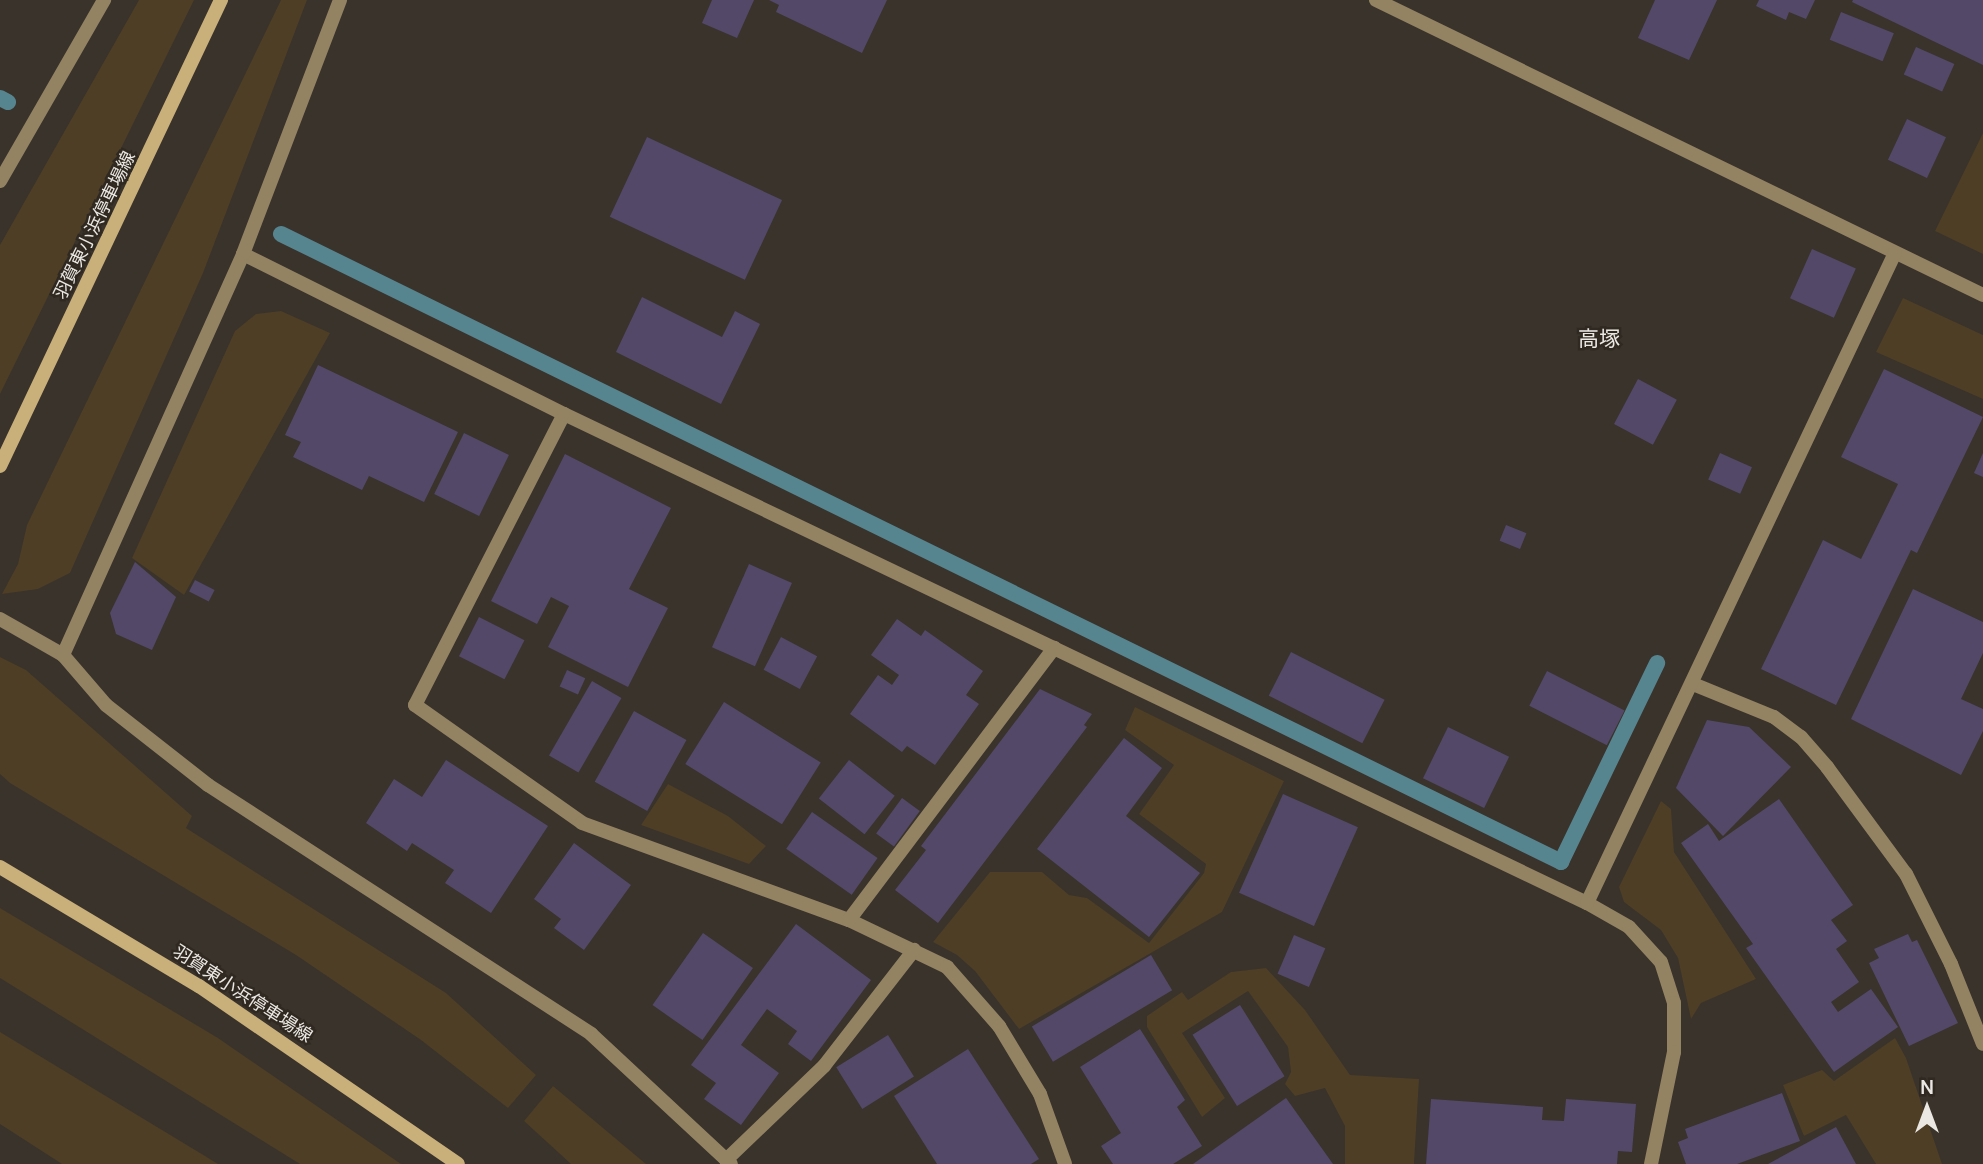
<!DOCTYPE html>
<meta charset="utf-8">
<style>
body{margin:0}
#map{position:relative;width:1983px;height:1164px;overflow:hidden;background:#39332b;font-family:Manrope,"Noto Sans JP",sans-serif}
div>[style]{position:absolute}
.green>*{inset:0;background:#4d3e25}
.stream>*{height:16px;margin:-8px;padding:0 8px;transform-origin:8px;border-radius:8px;background:#568590}
.building>*{inset:0;background:#534868;transform-origin:0 0}
.lane>*{height:14px;margin:-7px;padding:0 7px;transform-origin:7px;border-radius:7px;background:#938362}
.street>*{height:14px;margin:-7px;padding:0 7px;transform-origin:7px;border-radius:7px;background:#938362}
.secondary>*{height:14px;margin:-7px;padding:0 7px;transform-origin:7px;border-radius:7px;background:#c9af79}
span{translate:-50% -50%;white-space:nowrap;text-align:center;line-height:1.15;-webkit-text-stroke:5px #2f2921;paint-order:stroke}
.street-label{font-size:18px;color:#ebe7e2}
.quarter-label{font-size:21px;color:#ebe7e2}
.north{position:absolute;left:1892px;top:1073px;width:70px;height:70px;-webkit-text-stroke:5px #2f2921;paint-order:stroke;rotate:0deg;font-size:19px;font-weight:700;line-height:28px;text-align:center;color:#ebe7e2}
.north::after{content:'';display:block;margin:auto;width:24px;height:32px;background:#ebe7e2;clip-path:polygon(50% 0,100% 100%,50% 72%,0 100%)}
</style>
<div id="map">
<div class="green">
<i style="clip-path:polygon(139px 0,194px 0,0 394px,0 245px)"></i>
<i style="clip-path:polygon(281px 0,307px 0,203px 273px,70px 573px,38px 589px,2px 594px,18px 564px,27px 525px)"></i>
<i style="clip-path:polygon(1983px 133px,1983px 254px,1935px 231px)"></i>
<i style="clip-path:polygon(1903px 298px,1983px 335px,1983px 399px,1876px 352px)"></i>
<i style="clip-path:polygon(281px 311px,330px 333px,184px 595px,132px 558px,235px 331px,256px 314px)"></i>
<i style="clip-path:polygon(0 657px,26px 670px,192px 816px,186px 828px,446px 993px,536px 1075px,508px 1108px,421px 1040px,296px 955px,10px 783px,0 774px)"></i>
<i style="clip-path:polygon(1135px 707px,1284px 781px,1222px 912px,1019px 1029px,975px 971px,957px 955px,933px 942px,990px 872px,1042px 872px,1069px 895px,1087px 898px,1149px 943px,1204px 873px,1206px 864px,1139px 814px,1174px 765px,1125px 730px)"></i>
<i style="clip-path:polygon(668px 784px,728px 816px,766px 846px,749px 864px,641px 825px)"></i>
<i style="clip-path:polygon(1661px 801px,1671px 809px,1674px 852px,1756px 979px,1701px 1003px,1691px 1019px,1678px 958px,1661px 930px,1624px 902px,1619px 887px)"></i>
<i style="clip-path:polygon(0 908px,218px 1038px,401px 1164px,300px 1164px,0 978px)"></i>
<i style="clip-path:polygon(1266px 968px,1305px 1010px,1350px 1075px,1419px 1079px,1414px 1164px,1345px 1164px,1345px 1126px,1325px 1088px,1295px 1096px,1285px 1084px,1291px 1072px,1288px 1047px,1248px 991px,1182px 1033px,1225px 1098px,1202px 1117px,1147px 1027px,1147px 1016px,1182px 992px,1188px 1000px,1231px 972px)"></i>
<i style="clip-path:polygon(0 1032px,205px 1156px,218px 1164px,62px 1164px,0 1124px)"></i>
<i style="clip-path:polygon(1895px 1038px,1906px 1058px,1942px 1164px,1876px 1164px,1846px 1115px,1804px 1136px,1783px 1085px,1822px 1070px,1834px 1081px)"></i>
<i style="clip-path:polygon(553px 1086px,646px 1164px,571px 1164px,524px 1121px)"></i>
</div>
<div class="stream">
<i style="left:0;top:98px;width:9px;rotate:27deg"></i>
<i style="left:281px;top:234px;width:1426px;rotate:26.13deg"></i>
<i style="left:1561px;top:862px;width:221px;rotate:-64.2deg"></i>
</div>
<div class="building">
<i style="clip-path:polygon(712px 0,754px 0,737px 38px,702px 23px)"></i>
<i style="clip-path:polygon(769px 0,887px 0,862px 53px,776px 12px,779px 5px)"></i>
<i style="clip-path:polygon(1655px 0,1717px 0,1689px 60px,1638px 38px)"></i>
<i style="clip-path:polygon(1759px 0,1815px 0,1806px 19px,1789px 12px,1786px 20px,1756px 6px)"></i>
<i style="clip-path:polygon(1853px 0,1983px 0,1983px 65px,1852px 2px)"></i>
<i style="left:1841px;top:12px;width:57px;height:30px;rotate:22deg"></i>
<i style="left:1916px;top:47px;width:42px;height:30px;rotate:24deg"></i>
<i style="left:1907px;top:119px;width:43px;height:45px;rotate:25deg"></i>
<i style="left:647px;top:137px;width:149px;height:88px;rotate:25deg"></i>
<i style="left:1812px;top:249px;width:48px;height:54px;rotate:24deg"></i>
<i style="clip-path:polygon(642px 297px,722px 337px,735px 311px,760px 324px,721px 404px,616px 352px)"></i>
<i style="clip-path:polygon(318px 365px,458px 432px,424px 502px,369px 476px,362px 490px,293px 457px,301px 442px,285px 435px)"></i>
<i style="clip-path:polygon(1884px 369px,1983px 417px,1917px 553px,1911px 550px,1836px 705px,1761px 669px,1823px 540px,1861px 559px,1898px 484px,1841px 457px)"></i>
<i style="left:1638px;top:379px;width:44px;height:51px;rotate:28deg"></i>
<i style="left:464px;top:433px;width:50px;height:68px;rotate:26deg"></i>
<i style="left:1720px;top:453px;width:35px;height:29px;rotate:24deg"></i>
<i style="clip-path:polygon(1983px 453px,1983px 477px,1974px 473px)"></i>
<i style="clip-path:polygon(565px 454px,671px 508px,629px 589px,668px 608px,628px 687px,548px 647px,569px 606px,551px 597px,537px 624px,491px 601px)"></i>
<i style="left:1506px;top:525px;width:22px;height:17px;rotate:22deg"></i>
<i style="clip-path:polygon(135px 562px,176px 597px,152px 650px,116px 634px,110px 613px)"></i>
<i style="left:749px;top:564px;width:47px;height:91px;rotate:24deg"></i>
<i style="left:195px;top:580px;width:22px;height:13px;rotate:27deg"></i>
<i style="clip-path:polygon(1913px 589px,1983px 622px,1983px 653px,1961px 699px,1983px 709px,1983px 731px,1961px 775px,1851px 719px)"></i>
<i style="left:479px;top:617px;width:51px;height:44px;rotate:27deg"></i>
<i style="clip-path:polygon(897px 619px,921px 636px,925px 630px,983px 671px,966px 695px,979px 704px,935px 765px,907px 746px,902px 752px,850px 714px,878px 675px,892px 685px,899px 675px,871px 655px)"></i>
<i style="left:781px;top:637px;width:41px;height:37px;rotate:28deg"></i>
<i style="left:1291px;top:652px;width:105px;height:49px;rotate:27deg"></i>
<i style="left:567px;top:670px;width:20px;height:18px;rotate:24deg"></i>
<i style="left:1547px;top:671px;width:87px;height:39px;rotate:27deg"></i>
<i style="left:592px;top:681px;width:34px;height:86px;rotate:30deg"></i>
<i style="clip-path:polygon(1040px 689px,1092px 714px,1084px 725px,1087px 727px,938px 923px,895px 890px,926px 850px,921px 846px)"></i>
<i style="left:724px;top:702px;width:114px;height:73px;rotate:32deg"></i>
<i style="left:634px;top:711px;width:60px;height:81px;rotate:29deg"></i>
<i style="clip-path:polygon(1707px 720px,1749px 727px,1791px 767px,1723px 836px,1676px 788px)"></i>
<i style="left:1448px;top:727px;width:68px;height:57px;rotate:26deg"></i>
<i style="clip-path:polygon(1124px 738px,1162px 768px,1126px 816px,1200px 873px,1149px 937px,1037px 849px)"></i>
<i style="clip-path:polygon(446px 760px,548px 826px,491px 913px,445px 883px,454px 870px,412px 843px,407px 851px,366px 823px,394px 779px,422px 797px)"></i>
<i style="left:849px;top:760px;width:58px;height:49px;rotate:38deg"></i>
<i style="left:1283px;top:794px;width:82px;height:108px;rotate:24deg"></i>
<i style="left:902px;top:798px;width:22px;height:44px;rotate:36deg"></i>
<i style="clip-path:polygon(1779px 799px,1853px 905px,1831px 920px,1847px 941px,1836px 949px,1859px 982px,1831px 1002px,1838px 1012px,1871px 989px,1898px 1027px,1834px 1072px,1746px 948px,1753px 944px,1681px 843px,1708px 824px,1719px 841px)"></i>
<i style="left:812px;top:812px;width:80px;height:45px;rotate:35deg"></i>
<i style="clip-path:polygon(574px 843px,631px 885px,584px 950px,554px 928px,561px 919px,534px 899px)"></i>
<i style="clip-path:polygon(796px 924px,871px 980px,811px 1061px,788px 1044px,797px 1031px,767px 1009px,741px 1045px,779px 1073px,741px 1125px,704px 1099px,716px 1083px,691px 1065px)"></i>
<i style="left:703px;top:933px;width:61px;height:88px;rotate:35deg"></i>
<i style="clip-path:polygon(1908px 934px,1912px 942px,1917px 940px,1958px 1023px,1909px 1046px,1869px 963px,1879px 958px,1874px 949px)"></i>
<i style="left:1294px;top:935px;width:34px;height:42px;rotate:23deg"></i>
<i style="left:1151px;top:955px;width:41px;height:139px;rotate:59deg"></i>
<i style="left:1240px;top:1005px;width:84px;height:56px;rotate:58deg"></i>
<i style="clip-path:polygon(1140px 1029px,1185px 1100px,1177px 1107px,1202px 1146px,1173px 1164px,1113px 1164px,1101px 1146px,1121px 1133px,1080px 1067px)"></i>
<i style="left:888px;top:1035px;width:49px;height:61px;rotate:58deg"></i>
<i style="clip-path:polygon(968px 1049px,1039px 1159px,1031px 1164px,937px 1164px,894px 1096px)"></i>
<i style="clip-path:polygon(1782px 1093px,1800px 1141px,1737px 1164px,1686px 1164px,1678px 1142px,1688px 1138px,1685px 1129px)"></i>
<i style="clip-path:polygon(1286px 1098px,1333px 1164px,1193px 1164px)"></i>
<i style="clip-path:polygon(1431px 1099px,1543px 1107px,1542px 1120px,1564px 1121px,1566px 1099px,1636px 1104px,1632px 1152px,1618px 1151px,1617px 1164px,1426px 1164px)"></i>
<i style="clip-path:polygon(1836px 1127px,1856px 1164px,1768px 1164px)"></i>
</div>
<div class="lane">
<i style="left:564px;top:414px;width:327px;rotate:117.1deg"></i>
<i style="left:415px;top:705px;width:204px;rotate:35.2deg"></i>
<i style="left:582px;top:823px;width:284px;rotate:20deg"></i>
<i style="left:849px;top:920px;width:109px;rotate:25.6deg"></i>
<i style="left:947px;top:967px;width:79px;rotate:48.6deg"></i>
<i style="left:999px;top:1026px;width:79px;rotate:58.9deg"></i>
<i style="left:1040px;top:1094px;width:74px;rotate:70.3deg"></i>
<i style="left:1693px;top:684px;width:87px;rotate:22.2deg"></i>
<i style="left:1774px;top:717px;width:34px;rotate:37deg"></i>
<i style="left:1801px;top:737px;width:40px;rotate:49deg"></i>
<i style="left:1827px;top:767px;width:133px;rotate:53.6deg"></i>
<i style="left:1906px;top:874px;width:101px;rotate:63.4deg"></i>
<i style="left:1951px;top:964px;width:86px;rotate:68.2deg"></i>
<i style="left:1587px;top:903px;width:48px;rotate:29.7deg"></i>
<i style="left:1629px;top:927px;width:47px;rotate:47.6deg"></i>
<i style="left:1661px;top:962px;width:43px;rotate:72.4deg"></i>
<i style="left:1674px;top:1003px;width:49px;rotate:90deg"></i>
<i style="left:1674px;top:1052px;width:114px;rotate:101.6deg"></i>
<i style="left:849px;top:920px;width:341px;rotate:-53deg"></i>
<i style="left:726px;top:1160px;width:136px;rotate:-43.8deg"></i>
<i style="left:824px;top:1066px;width:147px;rotate:-52.2deg"></i>
</div>
<div class="street">
<i style="left:1376px;top:0;width:675px;rotate:25.92deg"></i>
<i style="left:0;top:181px;width:209px;rotate:-60.1deg"></i>
<i style="left:243px;top:254px;width:359px;rotate:26.5deg"></i>
<i style="left:564px;top:414px;width:1134px;rotate:25.55deg"></i>
<i style="left:1587px;top:903px;width:719px;rotate:-64.65deg"></i>
<i style="left:0;top:619px;width:73px;rotate:29.7deg"></i>
<i style="left:63px;top:655px;width:66px;rotate:49.3deg"></i>
<i style="left:106px;top:705px;width:130px;rotate:38.1deg"></i>
<i style="left:208px;top:785px;width:457px;rotate:33deg"></i>
<i style="left:591px;top:1034px;width:191px;rotate:42.9deg"></i>
<i style="left:63px;top:655px;width:440px;rotate:-65.8deg"></i>
<i style="left:243px;top:254px;width:272px;rotate:-69.1deg"></i>
</div>
<div class="secondary">
<i style="left:0;top:466px;width:516px;rotate:-64.63deg"></i>
<i style="left:0;top:867px;width:232px;rotate:30.9deg"></i>
<i style="left:199px;top:986px;width:314px;rotate:34.5deg"></i>
</div>
<div class="street-label">
<span style="left:94px;top:225px;rotate:-64deg">羽賀東小浜停車場線</span>
<span style="left:243px;top:993px;rotate:33deg">羽賀東小浜停車場線</span>
</div>
<div class="quarter-label">
<span style="left:1599px;top:338px">高塚</span>
</div>
<div class="north">N</div>
</div>
